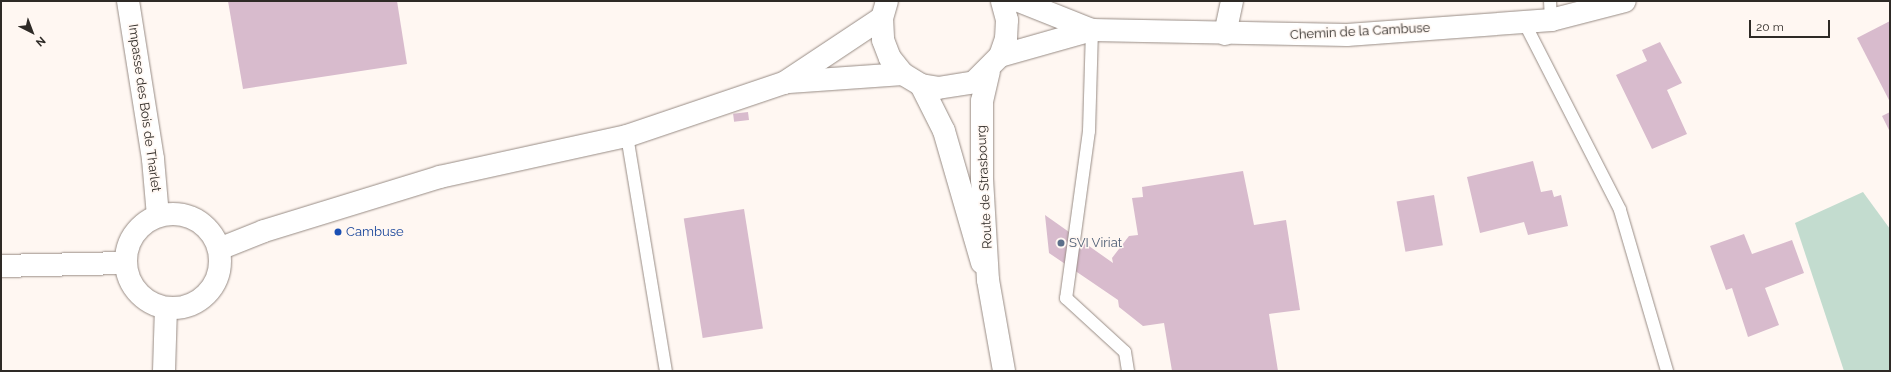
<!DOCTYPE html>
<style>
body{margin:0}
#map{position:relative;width:1891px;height:372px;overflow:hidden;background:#fff7f2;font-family:Raleway,sans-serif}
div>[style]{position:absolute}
.green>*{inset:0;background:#c3dccf}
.building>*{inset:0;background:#d8bbcd;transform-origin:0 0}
.roads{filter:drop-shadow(0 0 1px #988c85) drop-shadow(0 0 1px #988c85)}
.service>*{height:12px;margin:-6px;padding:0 6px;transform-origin:6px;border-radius:6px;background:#fff}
.minor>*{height:22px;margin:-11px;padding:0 11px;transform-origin:11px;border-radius:11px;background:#fff}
.minor>.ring{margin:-11px;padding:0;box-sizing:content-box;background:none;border:22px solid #fff;border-radius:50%}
.primary>*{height:22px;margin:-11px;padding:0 11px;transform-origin:11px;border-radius:11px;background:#fff}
.dots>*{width:11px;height:11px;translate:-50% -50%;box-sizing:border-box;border:2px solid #fff7f2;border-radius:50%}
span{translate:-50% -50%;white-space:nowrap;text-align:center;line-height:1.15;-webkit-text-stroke:3px #fff7f2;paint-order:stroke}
.street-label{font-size:13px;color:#2e2a26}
.transit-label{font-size:13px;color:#164399}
.left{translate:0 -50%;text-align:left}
.service-label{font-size:13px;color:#4e5e75}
.frame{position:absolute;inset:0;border:2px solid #2e2a26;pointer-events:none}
.north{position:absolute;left:12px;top:12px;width:40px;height:40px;-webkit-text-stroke:3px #fff7f2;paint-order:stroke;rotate:138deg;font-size:11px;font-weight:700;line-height:16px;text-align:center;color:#2e2a26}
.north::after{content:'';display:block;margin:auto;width:14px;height:18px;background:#2e2a26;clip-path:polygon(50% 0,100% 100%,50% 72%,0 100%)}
.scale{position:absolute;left:1749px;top:20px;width:81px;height:18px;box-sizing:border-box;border:2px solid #2e2a26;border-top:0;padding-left:5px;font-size:12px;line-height:14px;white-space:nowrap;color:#2e2a26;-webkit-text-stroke:3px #fff7f2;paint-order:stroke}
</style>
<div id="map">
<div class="green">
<i style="clip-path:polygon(1863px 192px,1890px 229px,1890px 371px,1844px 371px,1795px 223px)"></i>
</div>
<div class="building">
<i style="clip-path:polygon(228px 1px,397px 1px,407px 64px,243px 89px)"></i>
<i style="clip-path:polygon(1890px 21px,1890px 102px,1857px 38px)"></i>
<i style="clip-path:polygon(1660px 42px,1682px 83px,1667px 90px,1687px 134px,1652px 149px,1616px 75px,1647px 61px,1642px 50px)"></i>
<i style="left:748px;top:112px;width:8px;height:15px;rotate:83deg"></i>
<i style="clip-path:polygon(1890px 112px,1890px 132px,1882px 116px)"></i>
<i style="clip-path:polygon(1533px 161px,1541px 192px,1552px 190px,1554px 197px,1561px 195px,1568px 226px,1528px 235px,1524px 222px,1480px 233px,1467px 177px)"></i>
<i style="clip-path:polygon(1243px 171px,1254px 225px,1286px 220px,1300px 310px,1269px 314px,1278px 371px,1172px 371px,1164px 323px,1143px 326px,1119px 307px,1118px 300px,1049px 253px,1045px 215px,1113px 263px,1112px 258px,1129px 236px,1138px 235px,1132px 198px,1143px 197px,1142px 187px)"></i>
<i style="left:1434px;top:195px;width:51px;height:38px;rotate:80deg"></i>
<i style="left:744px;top:209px;width:121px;height:61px;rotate:81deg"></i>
<i style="clip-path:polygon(1744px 234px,1752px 254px,1792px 240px,1804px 273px,1765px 288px,1779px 325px,1748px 337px,1732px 288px,1726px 290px,1710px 246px)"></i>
</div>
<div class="roads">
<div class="service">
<i style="left:1550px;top:1px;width:19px;rotate:87deg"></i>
<i style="left:1524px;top:22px;width:211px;rotate:62.9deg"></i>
<i style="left:1620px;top:210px;width:168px;rotate:73.7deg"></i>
<i style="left:1092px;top:30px;width:101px;rotate:91.7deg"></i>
<i style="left:1089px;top:131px;width:169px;rotate:97.8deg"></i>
<i style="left:1066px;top:298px;width:80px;rotate:42.5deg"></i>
<i style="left:1125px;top:352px;width:19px;rotate:81deg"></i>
<i style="left:627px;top:136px;width:238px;rotate:80.6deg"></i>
</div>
<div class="minor">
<i style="left:128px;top:1px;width:160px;rotate:81deg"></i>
<i style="left:153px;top:159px;width:57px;rotate:85deg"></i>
<i style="left:1019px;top:1px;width:79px;rotate:21.7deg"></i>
<i style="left:1225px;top:34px;width:34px;rotate:-78deg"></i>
<i style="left:1000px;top:56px;width:96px;rotate:-15.8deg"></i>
<i style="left:1092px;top:30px;width:255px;rotate:1.1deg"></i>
<i style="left:1347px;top:35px;width:205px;rotate:-4.2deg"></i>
<i style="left:1551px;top:20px;width:76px;rotate:-14.4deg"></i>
<i style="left:789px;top:82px;width:114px;rotate:-4deg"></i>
<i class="ring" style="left:126px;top:214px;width:72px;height:72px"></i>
<i style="left:219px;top:249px;width:48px;rotate:-21.8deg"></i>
<i style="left:264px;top:231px;width:184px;rotate:-17.1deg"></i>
<i style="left:440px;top:177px;width:191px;rotate:-12.4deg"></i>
<i style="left:627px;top:136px;width:166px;rotate:-18.7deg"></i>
<i style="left:784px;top:83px;width:118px;rotate:-33.6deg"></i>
<i style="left:1px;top:266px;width:125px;rotate:-1.4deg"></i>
<i style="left:164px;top:371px;width:63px;rotate:-88.2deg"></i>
</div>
<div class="primary">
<i style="left:887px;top:1px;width:18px;rotate:106deg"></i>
<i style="left:882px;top:18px;width:22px;rotate:87deg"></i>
<i style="left:883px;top:40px;width:19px;rotate:69deg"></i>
<i style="left:890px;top:58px;width:21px;rotate:51deg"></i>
<i style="left:903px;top:74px;width:21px;rotate:31deg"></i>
<i style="left:921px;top:85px;width:17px;rotate:10deg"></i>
<i style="left:938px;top:88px;width:36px;rotate:-9deg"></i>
<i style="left:974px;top:82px;width:37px;rotate:-45deg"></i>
<i style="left:1000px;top:56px;width:18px;rotate:-71deg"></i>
<i style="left:1006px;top:39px;width:19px;rotate:-87deg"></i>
<i style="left:1007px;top:20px;width:20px;rotate:-105deg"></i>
<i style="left:989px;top:71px;width:31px;rotate:103deg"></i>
<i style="left:982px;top:101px;width:78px;rotate:90deg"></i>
<i style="left:982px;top:179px;width:101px;rotate:86.6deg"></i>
<i style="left:988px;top:280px;width:92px;rotate:80deg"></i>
<i style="left:921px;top:85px;width:51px;rotate:63.4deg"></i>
<i style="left:944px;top:131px;width:137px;rotate:73.9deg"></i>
</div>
</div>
<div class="dots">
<i style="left:338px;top:232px;background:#1a4fb4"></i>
<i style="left:1061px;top:243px;background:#5c6f8a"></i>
</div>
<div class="street-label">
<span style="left:1360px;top:32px;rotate:-3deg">Chemin de la Cambuse</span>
<span style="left:144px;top:108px;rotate:82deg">Impasse des Bois de Tharlet</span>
<span style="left:985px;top:187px;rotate:-93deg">Route de Strasbourg</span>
</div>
<div class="transit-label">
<span class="left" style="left:346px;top:232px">Cambuse</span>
</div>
<div class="service-label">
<span class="left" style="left:1069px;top:243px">SVI Viriat</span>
</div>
<div class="frame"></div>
<div class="north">N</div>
<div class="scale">20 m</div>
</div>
